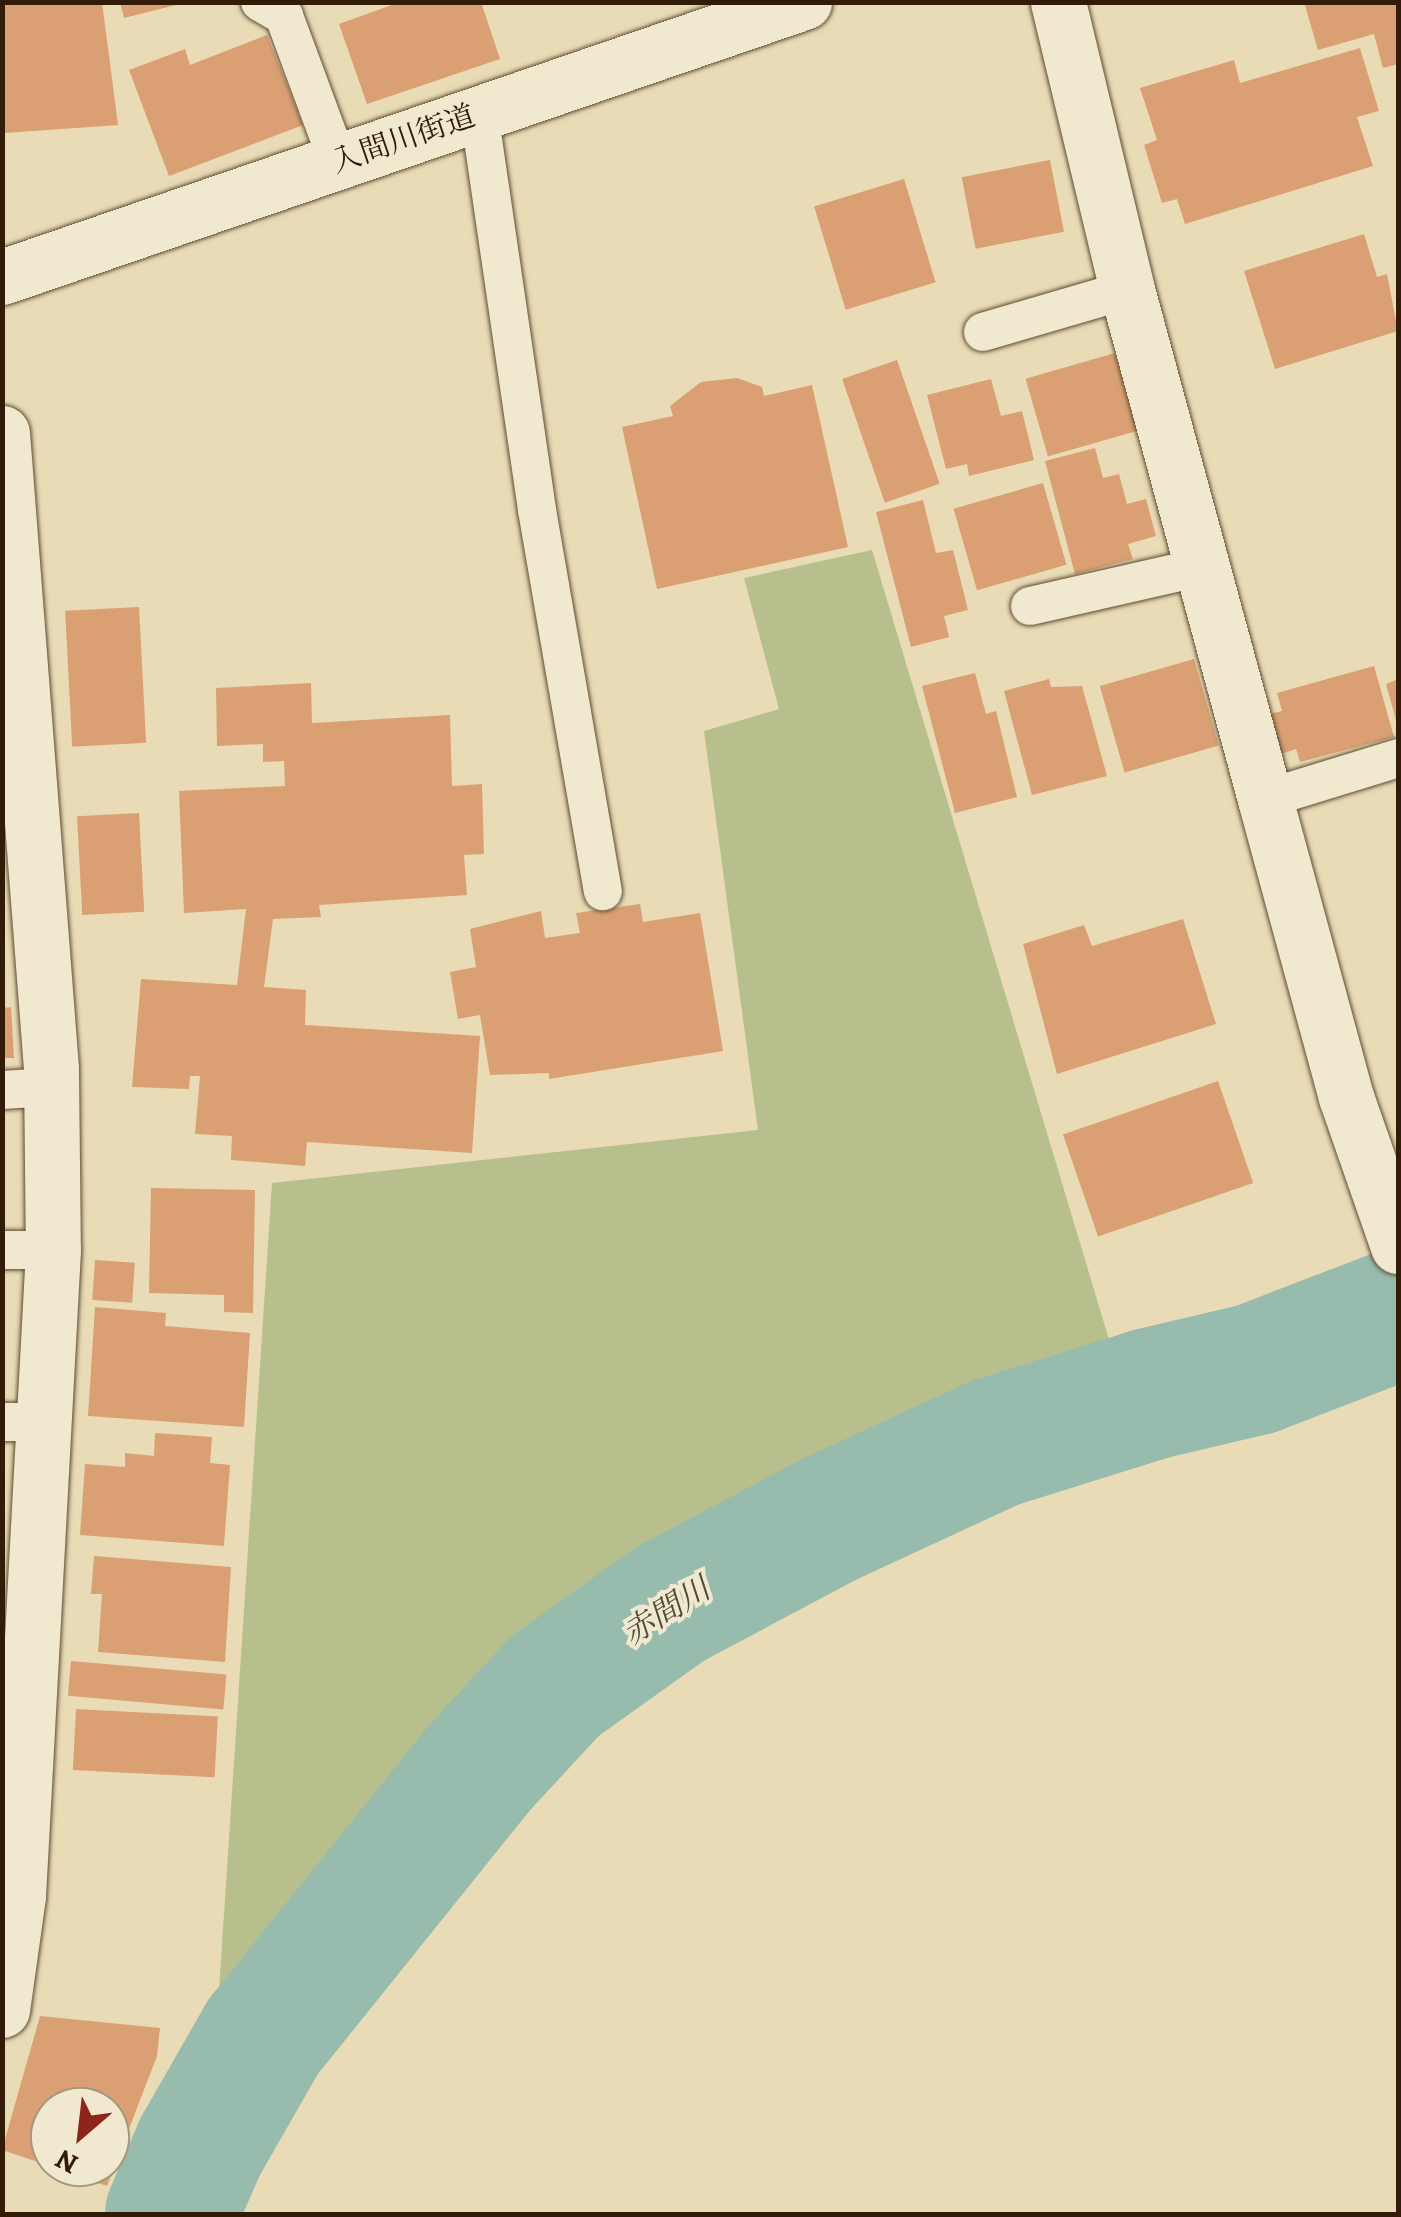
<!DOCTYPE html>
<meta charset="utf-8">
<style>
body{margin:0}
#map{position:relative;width:1401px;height:2217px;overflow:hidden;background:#e8dbb5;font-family:Alegreya,"Noto Serif JP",serif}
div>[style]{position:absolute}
.green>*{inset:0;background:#b7c08d}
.river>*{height:132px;margin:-66px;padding:0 66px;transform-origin:66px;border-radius:66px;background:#97bbad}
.building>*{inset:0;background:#daa074;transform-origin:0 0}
.roads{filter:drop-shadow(0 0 2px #604c32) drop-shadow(0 0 2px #604c32)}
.service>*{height:38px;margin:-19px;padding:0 19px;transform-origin:19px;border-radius:19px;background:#f0e8cf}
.minor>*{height:55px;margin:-27.5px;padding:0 27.5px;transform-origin:27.5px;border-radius:27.5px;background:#f0e8cf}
span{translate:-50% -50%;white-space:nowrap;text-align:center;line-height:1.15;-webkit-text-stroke:8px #f0e8cf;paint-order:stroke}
.street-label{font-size:30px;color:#321c07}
.water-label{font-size:32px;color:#504c39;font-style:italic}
.frame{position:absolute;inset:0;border:5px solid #321c07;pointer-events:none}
.north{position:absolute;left:30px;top:2087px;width:100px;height:100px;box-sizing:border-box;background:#f0e8cf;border:2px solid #a4967f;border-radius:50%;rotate:208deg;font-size:28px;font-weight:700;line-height:40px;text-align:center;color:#321c07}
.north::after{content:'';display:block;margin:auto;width:35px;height:45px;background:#8f2418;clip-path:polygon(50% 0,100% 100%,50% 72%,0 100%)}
</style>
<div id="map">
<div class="green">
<i style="clip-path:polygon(872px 550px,1119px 1373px,890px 1443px,597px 1618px,367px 1844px,294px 1939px,243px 2025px,217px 2021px,272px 1183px,758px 1130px,704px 731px,779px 709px,744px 578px)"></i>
</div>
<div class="river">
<i style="left:171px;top:2214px;width:73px;rotate:-66.6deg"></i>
<i style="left:200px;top:2147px;width:127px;rotate:-60.2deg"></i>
<i style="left:263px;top:2037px;width:348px;rotate:-51.2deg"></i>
<i style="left:481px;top:1766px;width:109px;rotate:-47.2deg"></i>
<i style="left:555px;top:1686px;width:141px;rotate:-35.5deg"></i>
<i style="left:670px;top:1604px;width:183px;rotate:-28deg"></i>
<i style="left:832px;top:1518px;width:179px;rotate:-24.8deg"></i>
<i style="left:994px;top:1443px;width:164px;rotate:-17.4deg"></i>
<i style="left:1150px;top:1394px;width:109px;rotate:-13.3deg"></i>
<i style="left:1256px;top:1369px;width:150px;rotate:-21.1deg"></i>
</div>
<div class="building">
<i style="clip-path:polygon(3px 2px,102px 2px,118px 125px,5px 133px)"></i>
<i style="clip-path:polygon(120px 2px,180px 2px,180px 4px,124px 18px)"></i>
<i style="clip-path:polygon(400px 2px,481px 2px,500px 59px,367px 104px,339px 24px)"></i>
<i style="clip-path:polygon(1304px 2px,1398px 2px,1398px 64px,1383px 68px,1374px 34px,1318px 50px)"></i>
<i style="clip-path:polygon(267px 35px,303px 125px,169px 176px,129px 70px,185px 49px,190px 65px)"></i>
<i style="clip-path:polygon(1360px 48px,1379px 111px,1357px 117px,1373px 166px,1185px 224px,1177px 199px,1162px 203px,1144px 145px,1157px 140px,1140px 88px,1234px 60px,1240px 83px)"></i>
<i style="left:1050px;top:160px;width:73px;height:90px;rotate:79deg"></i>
<i style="left:904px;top:179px;width:108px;height:94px;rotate:73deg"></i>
<i style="clip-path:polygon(1364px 234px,1377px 277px,1387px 274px,1398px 331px,1275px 369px,1244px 271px)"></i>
<i style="left:1115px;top:353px;width:81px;height:93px;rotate:74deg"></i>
<i style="left:897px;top:360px;width:131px;height:58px;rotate:71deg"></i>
<i style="clip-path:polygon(737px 378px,762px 387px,764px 396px,812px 385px,848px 547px,657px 589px,622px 427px,673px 416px,670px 406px,701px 382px)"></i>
<i style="clip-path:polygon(991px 379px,1001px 416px,1022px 411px,1034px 460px,969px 476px,967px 464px,946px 469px,927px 395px)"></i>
<i style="clip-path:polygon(1095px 448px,1103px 478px,1119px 474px,1127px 504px,1146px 499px,1156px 536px,1128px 544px,1133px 559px,1075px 574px,1045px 461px)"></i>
<i style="left:1043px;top:483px;width:85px;height:93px;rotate:74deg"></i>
<i style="clip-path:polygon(923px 500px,936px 553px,953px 550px,968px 610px,944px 616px,949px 637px,911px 647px,876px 512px)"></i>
<i style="left:139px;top:607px;width:136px;height:74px;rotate:87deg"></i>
<i style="left:1194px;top:659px;width:90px;height:98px;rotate:74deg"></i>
<i style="clip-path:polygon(1374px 666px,1394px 737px,1300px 762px,1296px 749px,1281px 754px,1270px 714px,1282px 711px,1277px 693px)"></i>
<i style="clip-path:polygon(975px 673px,986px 714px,996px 711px,1017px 797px,955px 813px,922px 686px)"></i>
<i style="clip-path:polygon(1049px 679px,1051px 687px,1082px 686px,1107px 776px,1032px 795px,1004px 691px)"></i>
<i style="clip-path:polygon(1398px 679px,1398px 724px,1397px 724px,1386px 684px)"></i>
<i style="clip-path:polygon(311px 683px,312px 723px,450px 715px,452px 786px,482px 784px,484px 854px,464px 855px,467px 895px,319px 905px,321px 917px,273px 919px,264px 987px,306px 990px,305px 1025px,480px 1036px,472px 1153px,307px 1142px,305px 1166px,231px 1160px,232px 1136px,195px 1134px,200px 1076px,190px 1076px,189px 1089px,132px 1087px,141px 979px,237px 985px,246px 909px,184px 913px,179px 791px,285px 786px,284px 761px,263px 762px,263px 744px,217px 746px,216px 688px)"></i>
<i style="left:139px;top:813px;width:99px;height:62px;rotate:87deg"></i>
<i style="clip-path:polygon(640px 904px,643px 922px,700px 913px,723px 1051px,549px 1079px,549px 1073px,490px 1075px,480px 1015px,458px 1019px,450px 972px,476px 967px,470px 929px,541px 911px,545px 938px,580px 933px,576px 913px)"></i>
<i style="clip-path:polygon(1183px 919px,1216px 1024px,1057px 1074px,1023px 944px,1084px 925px,1092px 946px)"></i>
<i style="clip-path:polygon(11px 1007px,14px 1058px,2px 1058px,2px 1008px)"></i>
<i style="left:1218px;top:1081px;width:108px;height:164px;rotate:71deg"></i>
<i style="clip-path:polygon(151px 1188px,255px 1190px,253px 1313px,224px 1312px,224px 1295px,149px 1293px)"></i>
<i style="left:95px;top:1260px;width:40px;height:40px;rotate:4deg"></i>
<i style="clip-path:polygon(95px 1307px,166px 1313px,165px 1326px,250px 1333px,244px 1427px,88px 1416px)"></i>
<i style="clip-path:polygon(155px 1433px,212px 1437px,210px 1463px,230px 1465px,224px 1546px,80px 1535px,85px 1464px,125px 1467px,125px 1453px,154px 1456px)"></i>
<i style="clip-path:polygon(94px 1556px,231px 1567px,225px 1662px,98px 1652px,102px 1594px,91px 1594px)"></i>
<i style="left:71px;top:1661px;width:156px;height:35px;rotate:5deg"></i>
<i style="left:76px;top:1709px;width:142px;height:61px;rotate:3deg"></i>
<i style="clip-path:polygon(40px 2016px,160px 2028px,157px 2056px,107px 2186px,54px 2168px,110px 2167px,110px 2107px,50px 2107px,50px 2166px,2px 2150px)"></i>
</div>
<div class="roads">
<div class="service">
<i style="left:260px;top:2px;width:28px;rotate:30deg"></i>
<i style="left:284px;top:16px;width:156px;rotate:69.7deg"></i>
<i style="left:479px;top:112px;width:402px;rotate:81.7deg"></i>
<i style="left:537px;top:510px;width:387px;rotate:80.2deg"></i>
<i style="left:983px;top:332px;width:150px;rotate:-16.3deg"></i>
<i style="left:1030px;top:606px;width:176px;rotate:-12.8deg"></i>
<i style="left:1265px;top:799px;width:139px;rotate:-17.1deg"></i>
<i style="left:2px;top:1090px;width:49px;rotate:-3.5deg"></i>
<i style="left:2px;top:1250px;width:51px"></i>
<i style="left:2px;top:1422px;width:43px"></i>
</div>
<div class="minor">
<i style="left:1058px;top:2px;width:296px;rotate:76.5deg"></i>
<i style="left:1127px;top:290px;width:527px;rotate:74.83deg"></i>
<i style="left:1265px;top:799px;width:309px;rotate:74.8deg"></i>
<i style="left:1346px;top:1097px;width:158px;rotate:70.8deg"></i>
<i style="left:2px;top:277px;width:848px;rotate:-18.93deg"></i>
<i style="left:2px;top:433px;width:638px;rotate:85.59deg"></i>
<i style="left:51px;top:1069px;width:181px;rotate:89.4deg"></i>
<i style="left:53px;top:1250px;width:647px;rotate:93.1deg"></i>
<i style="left:18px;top:1896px;width:115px;rotate:98deg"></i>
</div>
</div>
<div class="street-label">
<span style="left:403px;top:139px;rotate:-19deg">入間川街道</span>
</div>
<div class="water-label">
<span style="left:666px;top:1611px;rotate:-32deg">赤間川</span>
</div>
<div class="frame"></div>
<div class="north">N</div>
</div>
